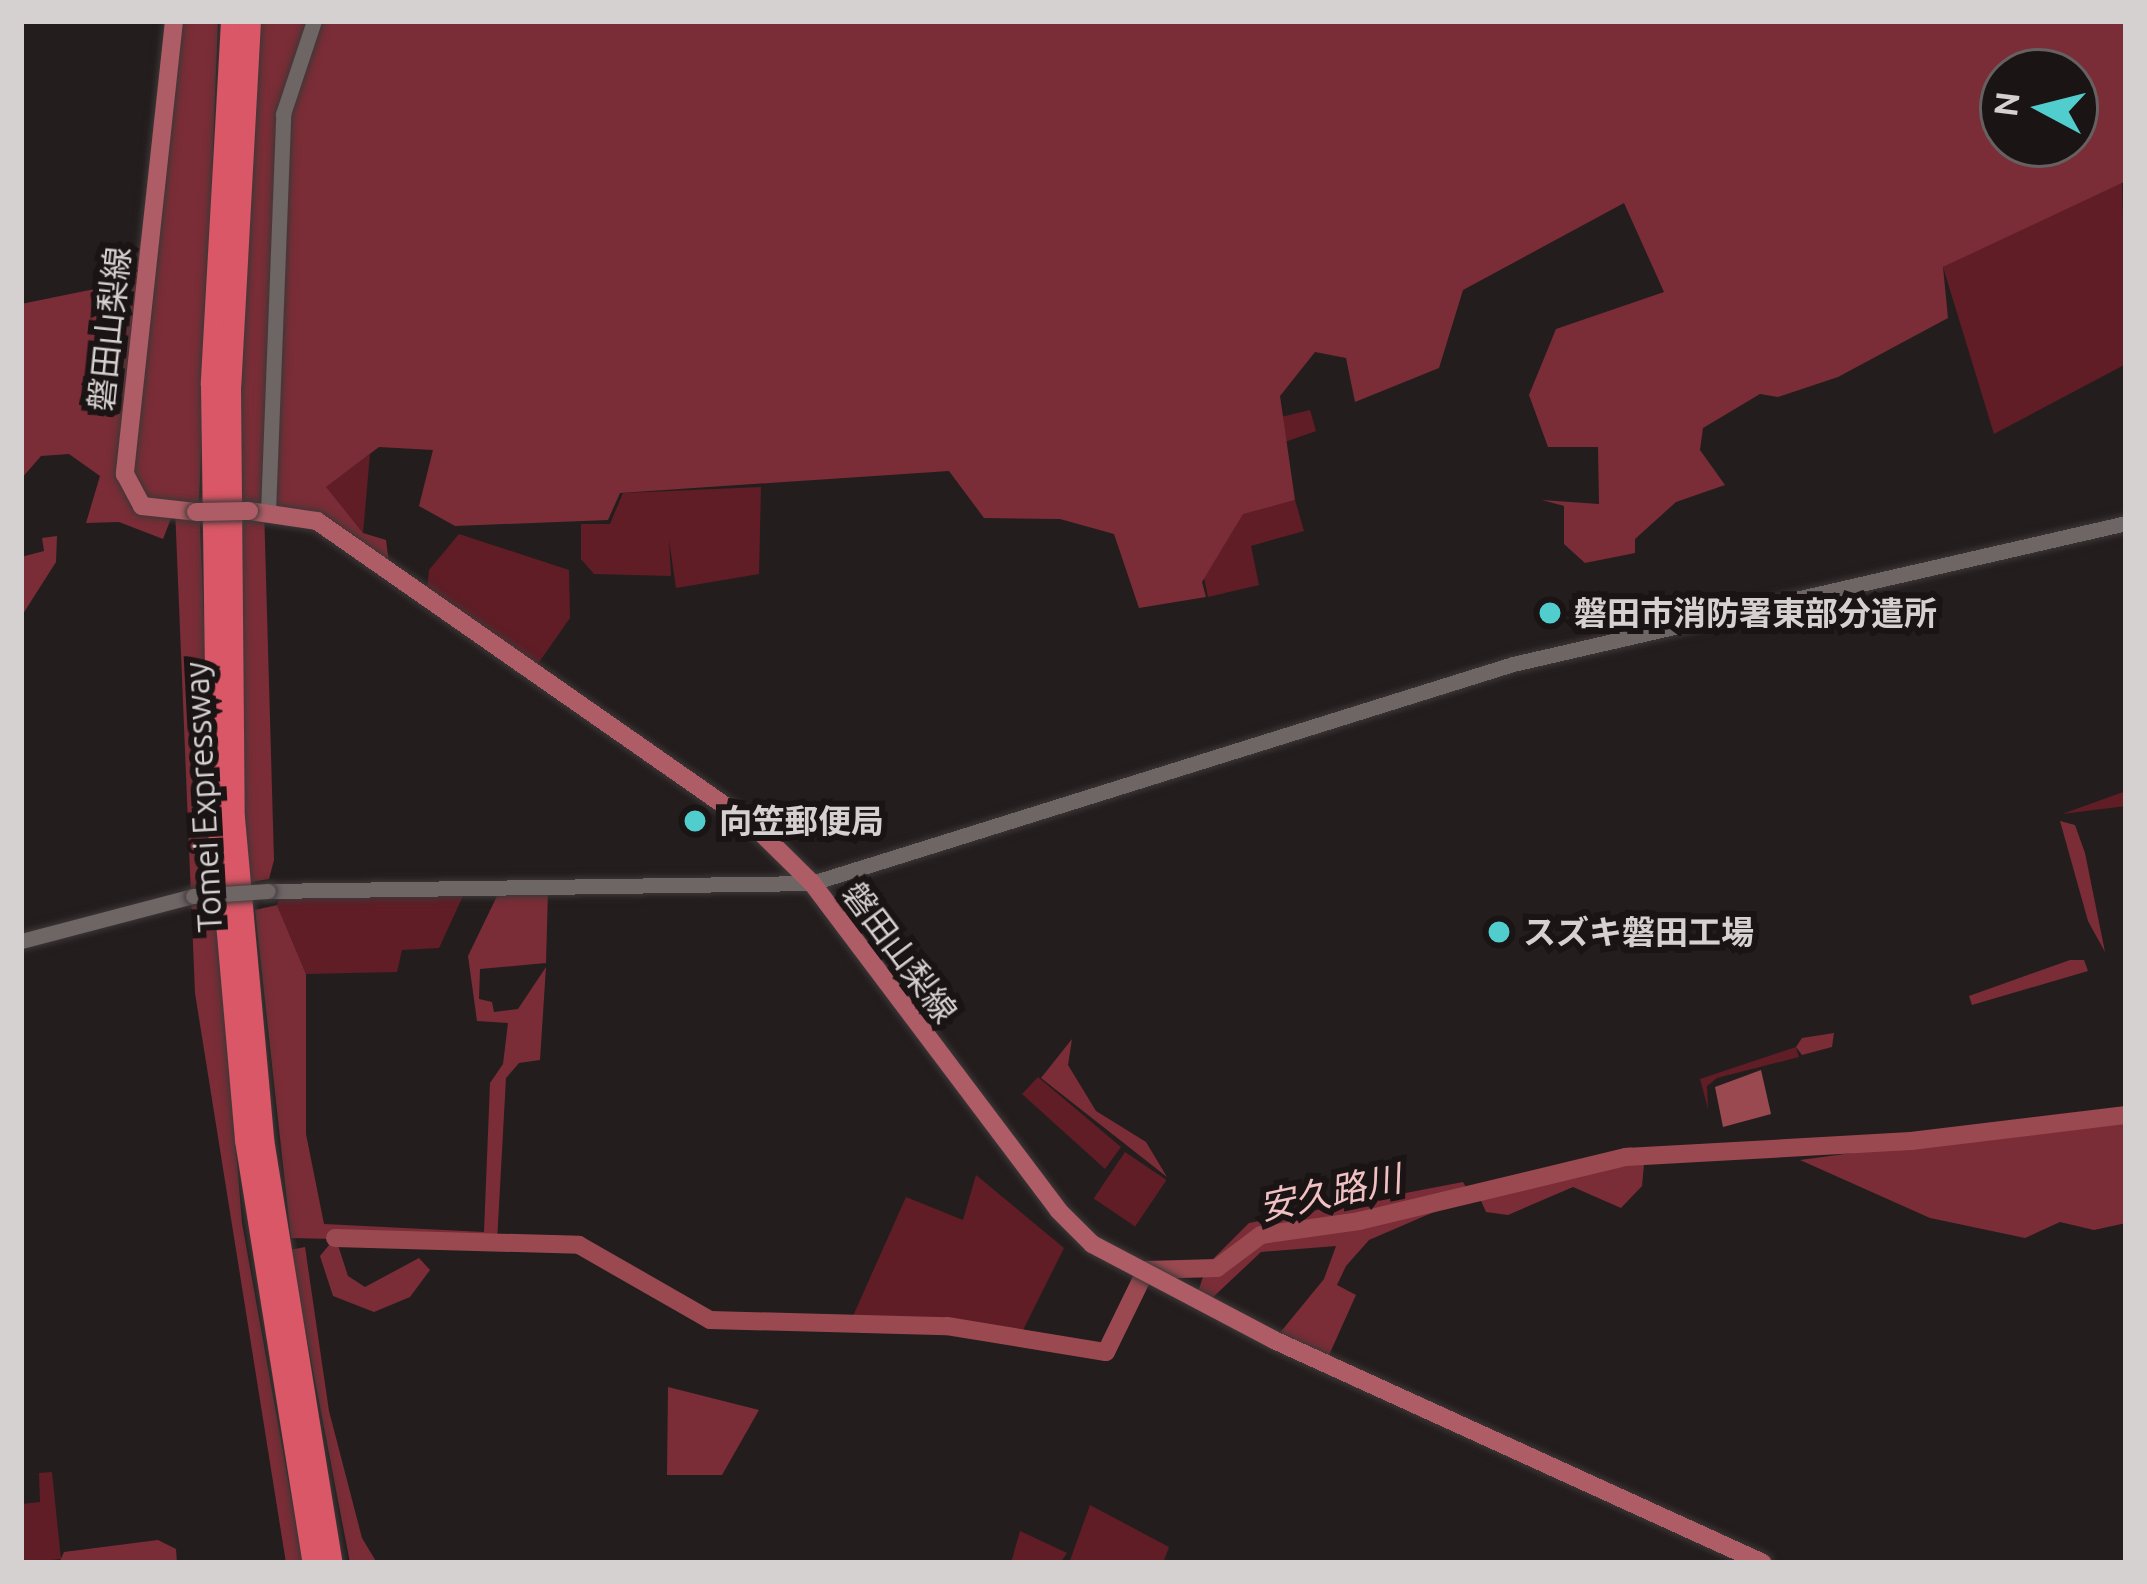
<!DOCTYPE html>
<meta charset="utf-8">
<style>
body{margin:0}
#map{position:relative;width:2147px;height:1584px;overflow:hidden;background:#241d1d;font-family:Ubuntu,"Noto Sans JP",sans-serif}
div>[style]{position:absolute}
.green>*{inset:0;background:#601d26;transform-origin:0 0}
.forest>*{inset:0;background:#7a2d36}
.water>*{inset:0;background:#9a4950}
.river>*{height:18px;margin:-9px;padding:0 9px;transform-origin:9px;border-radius:9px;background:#9a4950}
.roads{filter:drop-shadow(0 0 3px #3d3737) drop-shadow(0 0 3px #3d3737)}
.minor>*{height:15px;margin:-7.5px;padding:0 7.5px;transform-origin:7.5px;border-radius:7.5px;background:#6e6565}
.major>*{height:18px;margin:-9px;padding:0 9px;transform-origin:9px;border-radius:9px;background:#ae5d66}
.highway>*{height:21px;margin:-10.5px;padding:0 10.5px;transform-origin:10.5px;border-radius:10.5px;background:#d95766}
.bridges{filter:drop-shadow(0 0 3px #3d3737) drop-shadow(0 0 3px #3d3737)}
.minor-bridge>*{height:15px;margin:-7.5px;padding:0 7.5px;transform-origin:7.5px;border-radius:7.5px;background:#6e6565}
.major-bridge>*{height:18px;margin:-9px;padding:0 9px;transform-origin:9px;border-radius:9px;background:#ae5d66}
.dots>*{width:33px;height:33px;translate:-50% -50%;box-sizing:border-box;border:6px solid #1b1414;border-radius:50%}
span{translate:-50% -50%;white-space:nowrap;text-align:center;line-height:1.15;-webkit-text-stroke:12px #1b1414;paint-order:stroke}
.street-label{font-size:33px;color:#d6d1d1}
.poi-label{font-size:33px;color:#d6d1d1;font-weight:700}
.left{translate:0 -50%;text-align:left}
.water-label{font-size:36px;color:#f0c0c2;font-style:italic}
.frame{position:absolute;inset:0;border:24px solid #d6d1d1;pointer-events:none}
.north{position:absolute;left:1979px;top:48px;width:120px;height:120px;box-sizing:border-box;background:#1b1414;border:3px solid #666060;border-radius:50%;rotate:277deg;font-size:33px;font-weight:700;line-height:48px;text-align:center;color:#d6d1d1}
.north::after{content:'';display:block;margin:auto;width:42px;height:54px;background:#52cdce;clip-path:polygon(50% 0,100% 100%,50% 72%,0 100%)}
</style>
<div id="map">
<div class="green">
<i style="clip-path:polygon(2122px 178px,2126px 364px,1994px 434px,1943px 267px)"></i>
<i style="clip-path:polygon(1310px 410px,1316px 431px,1282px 443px,1281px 417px)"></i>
<i style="clip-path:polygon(370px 454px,363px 533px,325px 487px)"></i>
<i style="clip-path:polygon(761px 487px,759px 574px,676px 588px,669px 540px,671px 576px,594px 574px,581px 559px,581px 524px,610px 524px,623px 493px)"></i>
<i style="clip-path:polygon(1295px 500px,1304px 531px,1251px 546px,1259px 585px,1208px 597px,1204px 578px,1243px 513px)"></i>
<i style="clip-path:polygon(459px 534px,569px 570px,570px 618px,537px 665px,427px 590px,429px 570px)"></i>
<i style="clip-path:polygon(2126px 791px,2126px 806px,2062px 814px)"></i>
<i style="clip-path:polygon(468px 885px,439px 948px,402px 950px,397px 972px,306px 974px,277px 905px,282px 890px)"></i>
<i style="clip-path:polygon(1796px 1047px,1799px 1057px,1717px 1078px,1707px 1086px,1708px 1109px,1700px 1079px)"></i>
<i style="clip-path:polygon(1038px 1077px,1121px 1147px,1105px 1169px,1022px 1094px)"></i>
<i style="left:1125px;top:1152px;width:50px;height:56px;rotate:34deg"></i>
<i style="clip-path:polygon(976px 1175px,1064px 1248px,1023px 1330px,853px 1316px,906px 1197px,963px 1220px)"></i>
<i style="clip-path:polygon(52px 1472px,61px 1559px,21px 1563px,21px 1504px,40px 1502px,39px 1473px)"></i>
<i style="clip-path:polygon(1090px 1505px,1169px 1547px,1163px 1563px,1069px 1563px)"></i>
<i style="clip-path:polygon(1020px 1531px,1067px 1553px,1060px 1563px,1011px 1563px)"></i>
</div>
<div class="forest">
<i style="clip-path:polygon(175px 21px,218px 21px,199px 503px,217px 920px,242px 1223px,303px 1563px,286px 1563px,195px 993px,175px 508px,163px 539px,119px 522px,86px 523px,100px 476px,69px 454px,41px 456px,21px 479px,21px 304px,134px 281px)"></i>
<i style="clip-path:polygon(evenodd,257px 21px,2126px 21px,2126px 181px,1943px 267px,1948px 318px,1838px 377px,1778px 397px,1760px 394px,1703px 428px,1700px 450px,1725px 485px,1676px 502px,1635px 539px,1635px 553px,1585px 563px,1564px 544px,1564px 506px,1542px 500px,1599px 504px,1598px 447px,1548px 447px,1529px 395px,1556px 329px,1664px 292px,1624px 203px,1463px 290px,1439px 368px,1355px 402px,1346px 358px,1315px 352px,1280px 396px,1295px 500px,1243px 514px,1202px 582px,1206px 597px,1139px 608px,1114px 534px,1060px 519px,984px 518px,949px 471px,620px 493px,608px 520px,455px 526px,419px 506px,433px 450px,379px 447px,326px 487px,363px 533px,386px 540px,389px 564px,264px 507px,274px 860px,269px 879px,246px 883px,237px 419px,257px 21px,2003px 72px,2075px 72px,2075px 144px,2003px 144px,2003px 72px)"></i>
<i style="clip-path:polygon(57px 536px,56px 562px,21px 617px,21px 557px,44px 551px,42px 538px)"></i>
<i style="clip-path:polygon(2060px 821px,2075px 825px,2085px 853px,2105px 952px,2088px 921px)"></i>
<i style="clip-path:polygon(548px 890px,546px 963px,480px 969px,479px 999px,492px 1002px,494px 1012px,518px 1009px,546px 967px,540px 1060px,519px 1063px,506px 1078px,497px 1242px,336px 1239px,348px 1276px,365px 1287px,419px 1258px,430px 1270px,410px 1297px,374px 1312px,333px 1296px,320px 1256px,334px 1239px,291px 1238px,255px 910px,277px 905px,306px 974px,306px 1134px,324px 1224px,484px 1232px,490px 1083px,503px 1064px,508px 1023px,477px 1021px,468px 956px,498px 894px)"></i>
<i style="clip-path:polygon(2070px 960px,2084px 960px,2088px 971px,1972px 1005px,1969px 996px)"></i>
<i style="clip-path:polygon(1834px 1033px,1832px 1047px,1802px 1055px,1796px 1047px,1802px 1038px)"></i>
<i style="clip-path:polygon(1072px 1039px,1068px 1065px,1096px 1111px,1146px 1142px,1167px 1177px,1041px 1078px)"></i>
<i style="clip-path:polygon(2126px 1116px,2126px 1223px,2094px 1230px,2060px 1222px,2025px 1238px,1930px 1218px,1800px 1160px)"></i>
<i style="clip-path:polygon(1631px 1147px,1644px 1164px,1642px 1186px,1621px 1208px,1573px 1187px,1508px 1215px,1486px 1212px,1474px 1185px)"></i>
<i style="clip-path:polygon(1463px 1182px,1471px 1196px,1369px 1240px,1346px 1266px,1337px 1285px,1356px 1295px,1325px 1364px,1274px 1340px,1324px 1279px,1336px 1246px,1261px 1252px,1210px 1300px,1196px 1298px,1207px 1265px,1249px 1223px)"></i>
<i style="clip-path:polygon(305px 1247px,329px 1411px,362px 1538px,377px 1563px,350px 1563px,290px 1250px)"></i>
<i style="clip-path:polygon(668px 1387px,759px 1410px,722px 1475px,667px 1475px)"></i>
<i style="clip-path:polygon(158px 1540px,176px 1549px,177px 1563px,59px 1563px,64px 1552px)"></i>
</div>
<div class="water">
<i style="clip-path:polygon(1761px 1070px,1771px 1114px,1723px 1127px,1715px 1087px)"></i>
</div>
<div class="river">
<i style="left:335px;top:1238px;width:244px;rotate:1.6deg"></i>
<i style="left:579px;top:1245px;width:151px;rotate:29.8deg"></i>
<i style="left:710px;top:1320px;width:237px;rotate:1.5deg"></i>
<i style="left:947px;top:1326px;width:161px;rotate:9.3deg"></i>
<i style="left:1106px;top:1352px;width:91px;rotate:-64deg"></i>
<i style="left:1146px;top:1270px;width:71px;rotate:-1.6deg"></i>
<i style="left:1217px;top:1268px;width:55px;rotate:-36.9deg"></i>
<i style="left:1261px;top:1235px;width:99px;rotate:-8.1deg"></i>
<i style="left:1359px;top:1221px;width:275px;rotate:-13.5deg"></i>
<i style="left:1626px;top:1157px;width:285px;rotate:-3.2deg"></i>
<i style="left:1911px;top:1141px;width:217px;rotate:-6.9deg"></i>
</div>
<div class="roads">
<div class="minor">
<i style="left:268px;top:512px;width:398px;rotate:-87.8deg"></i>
<i style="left:283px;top:114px;width:98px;rotate:-71.6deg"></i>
<i style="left:268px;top:891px;width:544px;rotate:-0.84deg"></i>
<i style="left:812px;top:883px;width:734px;rotate:-17.35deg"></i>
<i style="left:1513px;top:664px;width:629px;rotate:-12.95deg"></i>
<i style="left:21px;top:941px;width:178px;rotate:-14.7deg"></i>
</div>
<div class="major">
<i style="left:174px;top:21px;width:456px;rotate:96.2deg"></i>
<i style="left:125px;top:474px;width:36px;rotate:62deg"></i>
<i style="left:142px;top:506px;width:54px;rotate:6.3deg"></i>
<i style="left:249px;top:511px;width:69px;rotate:8.4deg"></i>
<i style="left:317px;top:521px;width:533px;rotate:34.91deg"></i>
<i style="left:754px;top:826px;width:81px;rotate:44.5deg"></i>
<i style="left:812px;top:883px;width:409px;rotate:53deg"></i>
<i style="left:1058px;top:1210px;width:48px;rotate:45deg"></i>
<i style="left:1092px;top:1244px;width:206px;rotate:27.8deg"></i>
<i style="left:1274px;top:1340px;width:537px;rotate:24.51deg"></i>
</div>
<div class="highway">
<i style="left:231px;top:21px;width:364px;rotate:93.2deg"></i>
<i style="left:211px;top:384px;width:435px;rotate:89.2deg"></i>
<i style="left:217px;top:819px;width:322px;rotate:85deg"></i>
<i style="left:245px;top:1140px;width:428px;rotate:80.9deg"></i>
<i style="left:250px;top:21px;width:365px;rotate:93.1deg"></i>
<i style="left:230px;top:385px;width:433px;rotate:89.5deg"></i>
<i style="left:234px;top:818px;width:322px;rotate:84.8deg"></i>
<i style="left:263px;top:1139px;width:430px;rotate:80.8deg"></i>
</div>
</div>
<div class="bridges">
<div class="minor-bridge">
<i style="left:193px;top:896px;width:75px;rotate:-3.8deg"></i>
</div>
<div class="major-bridge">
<i style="left:196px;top:512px;width:53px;rotate:-1.1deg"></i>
</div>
</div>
<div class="dots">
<i style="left:1550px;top:613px;background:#52cdce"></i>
<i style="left:695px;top:821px;background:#52cdce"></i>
<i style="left:1499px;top:932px;background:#52cdce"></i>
</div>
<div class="street-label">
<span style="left:109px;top:329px;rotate:-84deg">磐田山梨線</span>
<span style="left:203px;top:797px;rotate:-93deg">Tomei Expressway</span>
<span style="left:900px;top:952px;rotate:53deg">磐田山梨線</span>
</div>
<div class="poi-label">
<span class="left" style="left:1574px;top:613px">磐田市消防署東部分遣所</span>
<span class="left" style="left:719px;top:821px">向笠郵便局</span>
<span class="left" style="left:1523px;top:932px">スズキ磐田工場</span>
</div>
<div class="water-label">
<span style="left:1330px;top:1192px;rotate:-12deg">安久路川</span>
</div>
<div class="frame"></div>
<div class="north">N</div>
</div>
